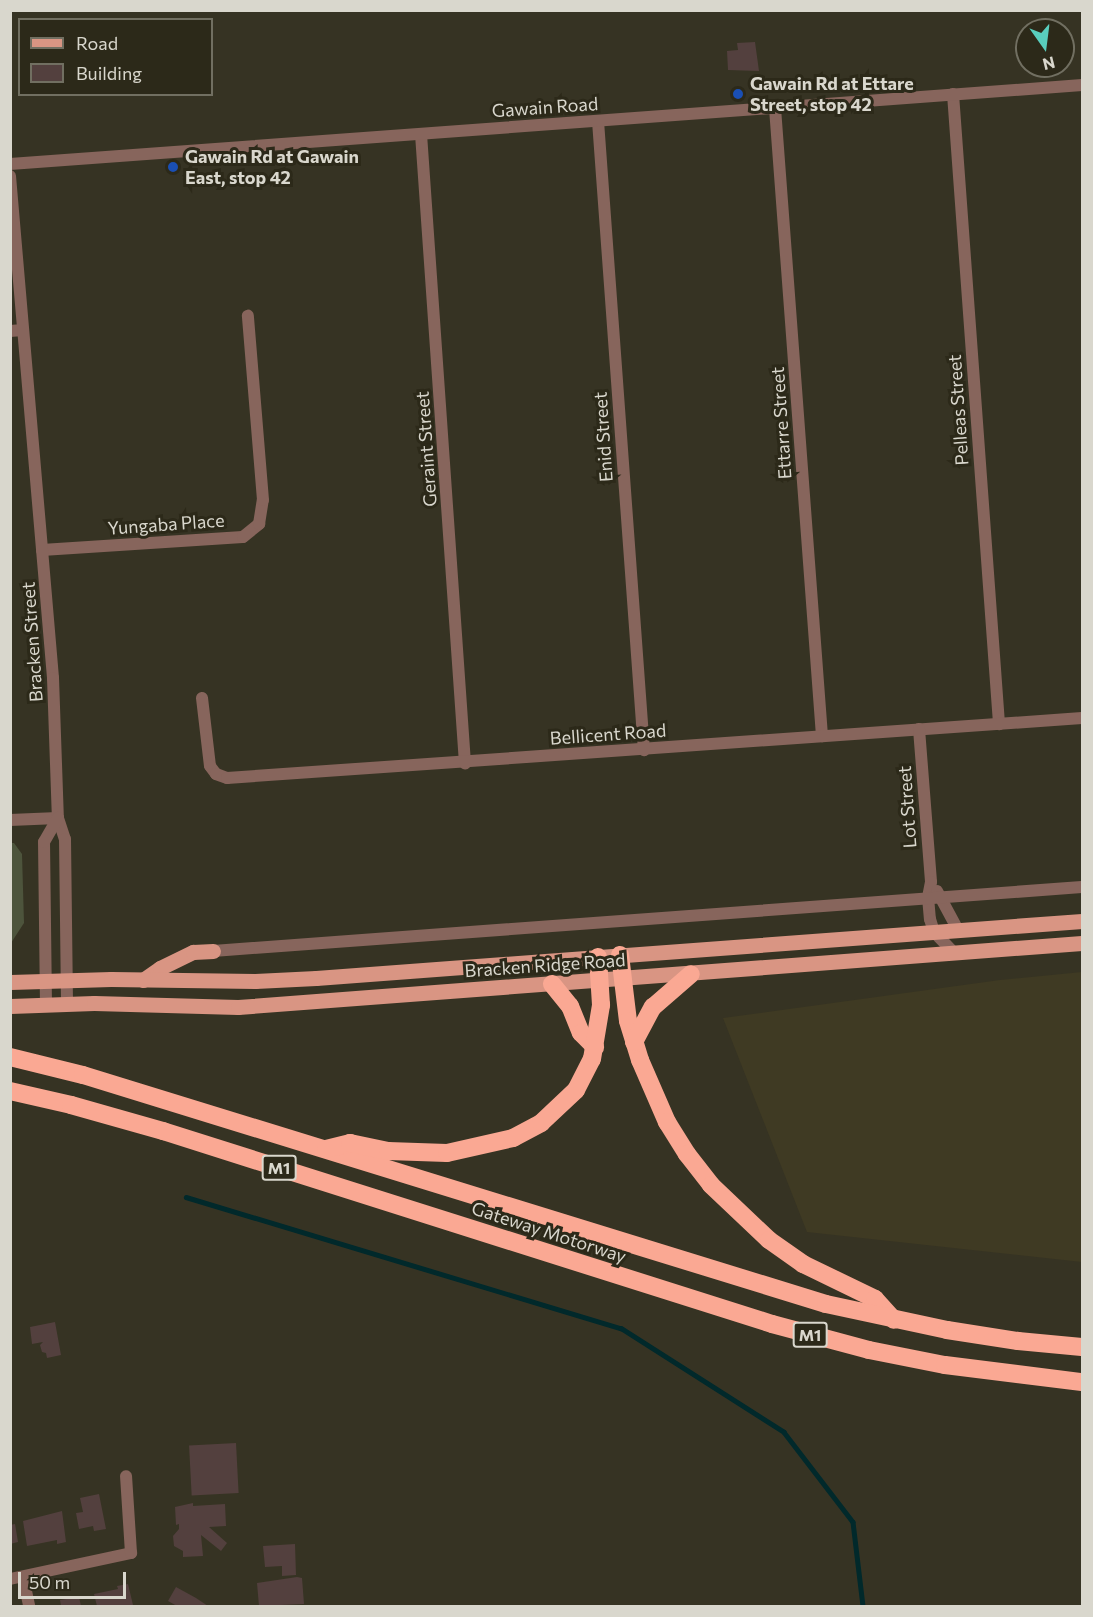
<!DOCTYPE html>
<style>
body{margin:0}
#map{position:relative;width:1093px;height:1617px;overflow:hidden;background:#363323;font-family:Commissioner,sans-serif}
div>[style]{position:absolute}
.built>*{inset:0;background:#3f3a23}
.green>*{inset:0;background:#4d543c}
.stream>*{height:4.5px;margin:-2.25px;padding:0 2.25px;transform-origin:2.25px;border-radius:2.25px;background:#01292b}
.building>*{inset:0;background:#53403e;transform-origin:0 0}
.minor>*{height:12px;margin:-6px;padding:0 6px;transform-origin:6px;border-radius:6px;background:#87655c}
.tertiary>*{height:12px;margin:-6px;padding:0 6px;transform-origin:6px;border-radius:6px;background:#87655c}
.primary>*{height:15px;margin:-7.5px;padding:0 7.5px;transform-origin:7.5px;border-radius:7.5px;background:#d99583}
.motorway>*{height:18px;margin:-9px;padding:0 9px;transform-origin:9px;border-radius:9px;background:#faa893}
.dots>*{width:16px;height:16px;translate:-50% -50%;box-sizing:border-box;border:3px solid #2c2919;border-radius:50%}
span{translate:-50% -50%;white-space:nowrap;text-align:center;line-height:1.15;-webkit-text-stroke:6px #2c2919;paint-order:stroke}
.shield-label span{padding:2px 4px;background:#2c2919;border:2px solid;border-radius:4px;-webkit-text-stroke-width:0}
.shield-label{font-size:16px;color:#d9d7cd;font-weight:700}
.poi-label{font-size:18px;color:#d9d7cd;font-weight:700}
.left{translate:0 -50%;text-align:left}
.street-label{font-size:18px;color:#d9d7cd}
.frame{position:absolute;inset:0;border:12px solid #d9d7cd;pointer-events:none}
.legend{position:absolute;left:18px;top:18px;width:195px;height:78px;box-sizing:border-box;background:#2c2919;border:2px solid #716f61;margin:0;padding:8px 10px;list-style:none;font-size:18px;color:#d9d7cd}
.legend li{display:flex;align-items:center;gap:12px;height:30px}
.legend b{width:30px;border:2px solid #716f61}
.north{position:absolute;left:1015px;top:18px;width:60px;height:60px;box-sizing:border-box;background:#2c2919;border:2px solid #716f61;border-radius:50%;rotate:166deg;font-size:16px;font-weight:700;line-height:24px;text-align:center;color:#d9d7cd}
.north::after{content:'';display:block;margin:auto;width:21px;height:27px;background:#59cebe;clip-path:polygon(50% 0,100% 100%,50% 72%,0 100%)}
.scale{position:absolute;left:18px;top:1572px;width:108px;height:27px;box-sizing:border-box;border:3px solid #d9d7cd;border-top:0;padding-left:8px;font-size:18px;line-height:21px;white-space:nowrap;color:#d9d7cd;-webkit-text-stroke:4px #2c2919;paint-order:stroke}
</style>
<div id="map">
<div class="built">
<i style="clip-path:polygon(1082px 972px,1082px 1262px,807px 1232px,723px 1018px,1000px 980px)"></i>
</div>
<div class="green">
<i style="clip-path:polygon(11px 843px,14px 843px,22px 854px,24px 923px,11px 943px)"></i>
</div>
<div class="stream">
<i style="left:186px;top:1197px;width:454px;rotate:16.8deg"></i>
<i style="left:621px;top:1328px;width:193px;rotate:32.5deg"></i>
<i style="left:784px;top:1432px;width:113px;rotate:52.5deg"></i>
<i style="left:853px;top:1522px;width:85px;rotate:83.2deg"></i>
</div>
<div class="building">
<i style="clip-path:polygon(755px 42px,759px 71px,728px 70px,727px 51px,738px 50px,737px 43px)"></i>
<i style="clip-path:polygon(55px 1322px,61px 1355px,47px 1358px,46px 1353px,42px 1352px,40px 1345px,43px 1342px,32px 1344px,30px 1327px)"></i>
<i style="left:236px;top:1443px;width:50px;height:47px;rotate:87deg"></i>
<i style="clip-path:polygon(99px 1494px,106px 1529px,94px 1531px,93px 1526px,79px 1529px,76px 1513px,83px 1512px,80px 1498px)"></i>
<i style="clip-path:polygon(193px 1503px,193px 1506px,225px 1504px,226px 1526px,209px 1527px,227px 1543px,221px 1551px,201px 1535px,203px 1556px,183px 1557px,183px 1551px,174px 1546px,173px 1536px,179px 1529px,179px 1524px,176px 1525px,175px 1507px)"></i>
<i style="clip-path:polygon(62px 1511px,66px 1542px,57px 1544px,57px 1540px,27px 1546px,23px 1521px)"></i>
<i style="clip-path:polygon(15px 1524px,18px 1542px,10px 1544px,10px 1525px)"></i>
<i style="clip-path:polygon(295px 1544px,296px 1575px,282px 1576px,282px 1566px,265px 1567px,263px 1546px)"></i>
<i style="clip-path:polygon(297px 1577px,302px 1578px,304px 1604px,259px 1606px,257px 1583px)"></i>
<i style="clip-path:polygon(128px 1584px,133px 1605px,97px 1606px,94px 1594px,118px 1589px,117px 1586px)"></i>
<i style="clip-path:polygon(176px 1587px,196px 1598px,208px 1606px,177px 1606px,168px 1601px)"></i>
<i style="clip-path:polygon(79px 1597px,81px 1606px,61px 1606px,60px 1600px)"></i>
</div>
<div class="minor">
<i style="left:953px;top:94px;width:632px;rotate:85.82deg"></i>
<i style="left:775px;top:108px;width:630px;rotate:85.72deg"></i>
<i style="left:598px;top:121px;width:631px;rotate:85.82deg"></i>
<i style="left:421px;top:134px;width:631px;rotate:86deg"></i>
<i style="left:10px;top:331px;width:13px;rotate:-4deg"></i>
<i style="left:42px;top:550px;width:201px;rotate:-3.7deg"></i>
<i style="left:243px;top:537px;width:21px;rotate:-39deg"></i>
<i style="left:259px;top:524px;width:24px;rotate:-81deg"></i>
<i style="left:263px;top:500px;width:185px;rotate:-94.7deg"></i>
<i style="left:202px;top:698px;width:68px;rotate:83.3deg"></i>
<i style="left:210px;top:766px;width:10px;rotate:53deg"></i>
<i style="left:216px;top:774px;width:12px;rotate:20deg"></i>
<i style="left:227px;top:778px;width:857px;rotate:-4.01deg"></i>
<i style="left:919px;top:729px;width:153px;rotate:85.5deg"></i>
<i style="left:931px;top:882px;width:15px;rotate:101deg"></i>
<i style="left:928px;top:897px;width:22px;rotate:85deg"></i>
<i style="left:930px;top:919px;width:14px;rotate:73deg"></i>
<i style="left:934px;top:932px;width:30px;rotate:46deg"></i>
<i style="left:10px;top:820px;width:48px;rotate:-2.4deg"></i>
<i style="left:937px;top:891px;width:44px;rotate:61.7deg"></i>
<i style="left:213px;top:951px;width:871px;rotate:-4.21deg"></i>
<i style="left:23px;top:1577px;width:30px;rotate:78deg"></i>
<i style="left:10px;top:1579px;width:124px;rotate:-12.1deg"></i>
<i style="left:131px;top:1553px;width:77px;rotate:-93.7deg"></i>
</div>
<div class="tertiary">
<i style="left:10px;top:164px;width:1075px;rotate:-4.21deg"></i>
<i style="left:10px;top:176px;width:504px;rotate:85.1deg"></i>
<i style="left:53px;top:678px;width:140px;rotate:88deg"></i>
<i style="left:58px;top:818px;width:22px;rotate:72deg"></i>
<i style="left:65px;top:839px;width:165px;rotate:89.3deg"></i>
<i style="left:46px;top:1005px;width:163px;rotate:-90.7deg"></i>
<i style="left:44px;top:842px;width:28px;rotate:-60deg"></i>
</div>
<div class="primary">
<i style="left:143px;top:980px;width:21px;rotate:-35deg"></i>
<i style="left:160px;top:968px;width:37px;rotate:-26deg"></i>
<i style="left:193px;top:952px;width:20px;rotate:-3deg"></i>
<i style="left:10px;top:982px;width:101px;rotate:-1.7deg"></i>
<i style="left:111px;top:979px;width:144px;rotate:0.8deg"></i>
<i style="left:255px;top:981px;width:61px;rotate:-2.8deg"></i>
<i style="left:316px;top:978px;width:768px;rotate:-4.26deg"></i>
<i style="left:10px;top:1006px;width:84px;rotate:-2deg"></i>
<i style="left:94px;top:1003px;width:144px;rotate:1.6deg"></i>
<i style="left:238px;top:1007px;width:846px;rotate:-4.34deg"></i>
</div>
<div class="motorway">
<i style="left:620px;top:955px;width:66px;rotate:83.1deg"></i>
<i style="left:628px;top:1021px;width:41px;rotate:72.9deg"></i>
<i style="left:640px;top:1060px;width:68px;rotate:66.5deg"></i>
<i style="left:667px;top:1122px;width:38px;rotate:58deg"></i>
<i style="left:687px;top:1154px;width:39px;rotate:52deg"></i>
<i style="left:711px;top:1185px;width:80px;rotate:43.5deg"></i>
<i style="left:769px;top:1240px;width:42px;rotate:35.2deg"></i>
<i style="left:803px;top:1264px;width:80px;rotate:25.9deg"></i>
<i style="left:875px;top:1299px;width:28px;rotate:48deg"></i>
<i style="left:552px;top:984px;width:28px;rotate:51deg"></i>
<i style="left:570px;top:1006px;width:29px;rotate:68deg"></i>
<i style="left:581px;top:1033px;width:20px;rotate:45deg"></i>
<i style="left:634px;top:1042px;width:40px;rotate:-62deg"></i>
<i style="left:653px;top:1007px;width:50px;rotate:-41deg"></i>
<i style="left:10px;top:1057px;width:75px;rotate:13.9deg"></i>
<i style="left:83px;top:1075px;width:777px;rotate:17.13deg"></i>
<i style="left:826px;top:1304px;width:124px;rotate:12.1deg"></i>
<i style="left:947px;top:1330px;width:72px;rotate:8.8deg"></i>
<i style="left:1018px;top:1341px;width:64px;rotate:5.4deg"></i>
<i style="left:10px;top:1091px;width:63px;rotate:12.9deg"></i>
<i style="left:71px;top:1105px;width:96px;rotate:15.8deg"></i>
<i style="left:163px;top:1131px;width:639px;rotate:17.58deg"></i>
<i style="left:772px;top:1324px;width:100px;rotate:15deg"></i>
<i style="left:869px;top:1350px;width:77px;rotate:11.2deg"></i>
<i style="left:945px;top:1365px;width:138px;rotate:7.1deg"></i>
<i style="left:326px;top:1149px;width:25px;rotate:-14deg"></i>
<i style="left:350px;top:1143px;width:39px;rotate:12deg"></i>
<i style="left:388px;top:1151px;width:59px;rotate:1.9deg"></i>
<i style="left:447px;top:1153px;width:68px;rotate:-12.8deg"></i>
<i style="left:513px;top:1138px;width:32px;rotate:-28deg"></i>
<i style="left:541px;top:1123px;width:48px;rotate:-43.3deg"></i>
<i style="left:576px;top:1090px;width:35px;rotate:-63deg"></i>
<i style="left:592px;top:1059px;width:55px;rotate:-80.5deg"></i>
<i style="left:601px;top:1005px;width:48px;rotate:-93.6deg"></i>
</div>
<div class="dots">
<i style="left:738px;top:94px;background:#1a4fb4"></i>
<i style="left:173px;top:167px;background:#1a4fb4"></i>
</div>
<div class="shield-label">
<span style="left:279px;top:1168px">M1</span>
<span style="left:810px;top:1335px">M1</span>
</div>
<div class="poi-label">
<span class="left" style="left:750px;top:94px">Gawain Rd at Ettare<br>Street, stop 42</span>
<span class="left" style="left:185px;top:167px">Gawain Rd at Gawain<br>East, stop 42</span>
</div>
<div class="street-label">
<span style="left:545px;top:107px;rotate:-4deg">Gawain Road</span>
<span style="left:958px;top:410px;rotate:-94deg">Pelleas Street</span>
<span style="left:781px;top:423px;rotate:-94deg">Ettarre Street</span>
<span style="left:603px;top:437px;rotate:-94deg">Enid Street</span>
<span style="left:426px;top:449px;rotate:-94deg">Geraint Street</span>
<span style="left:166px;top:524px;rotate:-4deg">Yungaba Place</span>
<span style="left:32px;top:642px;rotate:-94deg">Bracken Street</span>
<span style="left:608px;top:734px;rotate:-4deg">Bellicent Road</span>
<span style="left:907px;top:807px;rotate:-94deg">Lot Street</span>
<span style="left:545px;top:965px;rotate:-4deg">Bracken Ridge Road</span>
<span style="left:549px;top:1232px;rotate:18deg">Gateway Motorway</span>
</div>
<div class="frame"></div>
<ul class="legend">
<li><b style="height:8px;background:#d99583"></b>Road</li>
<li><b style="height:16px;background:#53403e"></b>Building</li>
</ul>
<div class="north">N</div>
<div class="scale">50 m</div>
</div>
